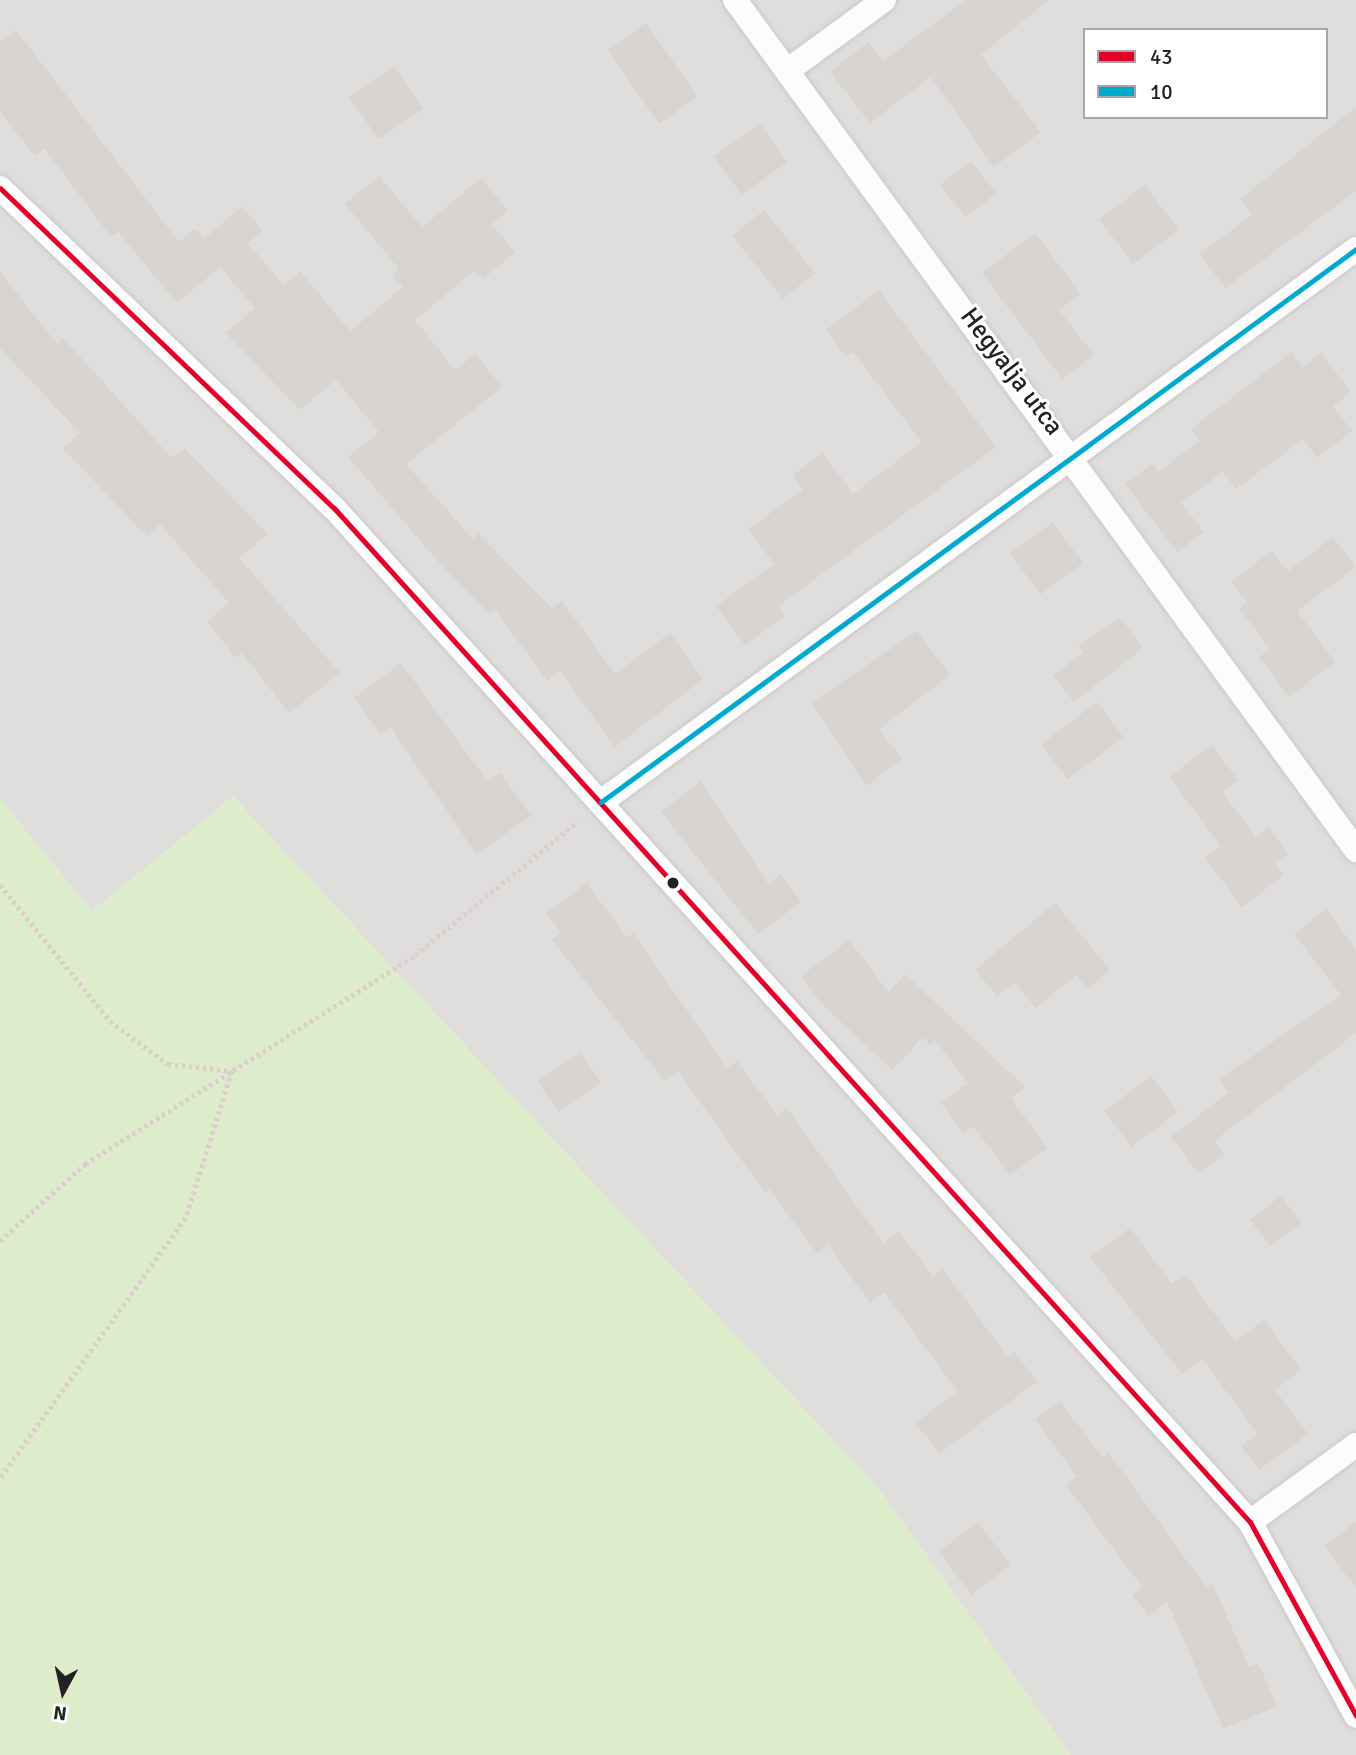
<!DOCTYPE html>
<style>
body{margin:0}
#map{position:relative;width:1356px;height:1755px;overflow:hidden;background:#f0eeeb;font-family:Signika,sans-serif}
div>[style]{position:absolute}
.residential>*{inset:0;background:#dfdedc}
.grass>*{inset:0;background:#ddeccb}
.building>*{inset:0;background:#d7d4d2;transform-origin:0 0}
.path>*{height:4.5px;margin-top:-2.25px;transform-origin:0;background:repeating-linear-gradient(90deg,#dccecd 0 3.5px,transparent 0 7px)}
.roads{filter:drop-shadow(0 0 2px #c9c8c7) drop-shadow(0 0 2px #c9c8c7)}
.street>*{height:24px;margin:-12px;padding:0 12px;transform-origin:12px;border-radius:12px;background:#fdfcfc}
.bus-1>*{height:5px;margin:-2.5px;padding:0 2.5px;transform-origin:2.5px;border-radius:2.5px;background:#e4002b}
.bus-2>*{height:5px;margin:-2.5px;padding:0 2.5px;transform-origin:2.5px;border-radius:2.5px;background:#00a9ce}
.dots>*{width:19px;height:19px;translate:-50% -50%;box-sizing:border-box;border:4px solid #fff;border-radius:50%}
span{translate:-50% -50%;white-space:nowrap;text-align:center;line-height:1.15;-webkit-text-stroke:6px #fff;paint-order:stroke}
.street-label{font-size:26px;color:#222}
.legend{position:absolute;left:1083px;top:28px;width:245px;height:91px;box-sizing:border-box;background:#fff;border:2px solid #a7a7a7;margin:0;padding:9px 12px;list-style:none;font-size:21px;color:#222}
.legend li{display:flex;align-items:center;gap:14px;height:35px}
.legend b{width:35px;border:2px solid #a7a7a7}
.north{position:absolute;left:28px;top:1657px;width:70px;height:70px;-webkit-text-stroke:5px #fff;paint-order:stroke;rotate:188deg;font-size:19px;font-weight:700;line-height:28px;text-align:center;color:#222}
.north::after{content:'';display:block;margin:auto;width:24px;height:32px;background:#222;clip-path:polygon(50% 0,100% 100%,50% 72%,0 100%)}
</style>
<div id="map">
<div class="residential">
<i style="clip-path:polygon(evenodd,0 0,1356px 0,1356px 1755px,1071px 1755px,878px 1488px,233px 797px,92px 911px,0 799px,0 0,1085px 30px,1326px 30px,1326px 117px,1085px 117px,1085px 30px)"></i>
</div>
<div class="grass">
<i style="clip-path:polygon(233px 796px,878px 1488px,1071px 1755px,0 1755px,0 799px,92px 911px)"></i>
</div>
<div class="building">
<i style="clip-path:polygon(966px 0,1049px 0,981px 55px,1041px 132px,994px 167px,931px 77px,870px 123px,830px 72px,868px 42px,883px 61px)"></i>
<i style="left:646px;top:23px;width:90px;height:47px;rotate:55deg"></i>
<i style="clip-path:polygon(16px 30px,179px 242px,195px 229px,204px 239px,242px 206px,263px 231px,248px 243px,283px 285px,300px 271px,350px 331px,403px 287px,392px 275px,399px 269px,345px 204px,379px 176px,422px 227px,481px 178px,508px 211px,492px 224px,515px 252px,483px 279px,475px 270px,415px 320px,455px 370px,475px 354px,502px 387px,406px 464px,473px 539px,478px 533px,552px 608px,562px 601px,615px 674px,670px 633px,703px 679px,615px 747px,560px 671px,547px 681px,494px 608px,489px 613px,444px 568px,348px 457px,379px 432px,336px 380px,300px 410px,226px 333px,255px 308px,220px 267px,177px 303px,118px 232px,111px 237px,44px 148px,35px 156px,0 112px,0 41px)"></i>
<i style="left:394px;top:66px;width:52px;height:54px;rotate:56deg"></i>
<i style="clip-path:polygon(1356px 107px,1356px 191px,1225px 288px,1200px 254px,1252px 215px,1240px 199px)"></i>
<i style="left:760px;top:124px;width:47px;height:56px;rotate:55deg"></i>
<i style="left:971px;top:161px;width:41px;height:39px;rotate:52deg"></i>
<i style="left:1145px;top:185px;width:56px;height:57px;rotate:53deg"></i>
<i style="left:764px;top:210px;width:81px;height:41px;rotate:51deg"></i>
<i style="clip-path:polygon(1035px 233px,1081px 294px,1059px 310px,1094px 355px,1062px 379px,982px 273px)"></i>
<i style="clip-path:polygon(0 272px,57px 344px,63px 338px,172px 458px,184px 448px,268px 534px,239px 558px,340px 673px,289px 713px,242px 653px,236px 658px,207px 621px,229px 603px,160px 524px,147px 537px,63px 448px,80px 433px,0 348px)"></i>
<i style="clip-path:polygon(879px 290px,996px 447px,778px 606px,785px 616px,745px 645px,716px 606px,774px 564px,748px 529px,803px 490px,793px 475px,823px 453px,853px 494px,922px 442px,853px 352px,846px 357px,826px 330px)"></i>
<i style="clip-path:polygon(1291px 352px,1303px 367px,1321px 353px,1351px 392px,1333px 406px,1352px 431px,1317px 458px,1303px 439px,1236px 489px,1223px 472px,1181px 503px,1204px 532px,1177px 552px,1125px 484px,1152px 464px,1158px 472px,1199px 441px,1191px 429px)"></i>
<i style="left:1053px;top:522px;width:51px;height:53px;rotate:54deg"></i>
<i style="clip-path:polygon(1333px 537px,1356px 567px,1297px 611px,1335px 662px,1289px 697px,1259px 657px,1270px 649px,1239px 608px,1247px 602px,1231px 581px,1272px 551px,1288px 571px)"></i>
<i style="clip-path:polygon(1120px 617px,1143px 648px,1074px 702px,1053px 675px,1083px 653px,1078px 646px)"></i>
<i style="clip-path:polygon(917px 631px,950px 675px,879px 729px,902px 759px,866px 786px,811px 703px)"></i>
<i style="clip-path:polygon(401px 663px,487px 781px,500px 772px,531px 816px,476px 854px,391px 727px,381px 734px,354px 698px)"></i>
<i style="left:1097px;top:702px;width:44px;height:70px;rotate:53deg"></i>
<i style="clip-path:polygon(1212px 745px,1238px 780px,1222px 792px,1256px 837px,1268px 827px,1288px 854px,1275px 863px,1284px 875px,1242px 907px,1205px 858px,1221px 846px,1169px 777px)"></i>
<i style="clip-path:polygon(701px 781px,768px 884px,781px 874px,801px 902px,758px 934px,661px 812px)"></i>
<i style="clip-path:polygon(587px 883px,627px 938px,633px 933px,727px 1068px,737px 1061px,777px 1115px,787px 1108px,883px 1243px,899px 1231px,933px 1277px,943px 1269px,1007px 1356px,1014px 1351px,1037px 1382px,940px 1453px,915px 1423px,958px 1392px,884px 1292px,870px 1303px,828px 1245px,817px 1253px,769px 1189px,765px 1193px,678px 1071px,665px 1081px,552px 940px,561px 932px,546px 913px)"></i>
<i style="clip-path:polygon(1055px 903px,1110px 970px,1088px 989px,1076px 975px,1036px 1008px,1014px 982px,997px 996px,975px 970px)"></i>
<i style="clip-path:polygon(1326px 909px,1356px 949px,1356px 1033px,1214px 1141px,1224px 1154px,1199px 1174px,1171px 1137px,1229px 1092px,1219px 1079px,1341px 995px,1294px 934px)"></i>
<i style="clip-path:polygon(849px 940px,888px 992px,905px 974px,1025px 1087px,1011px 1098px,1047px 1148px,1010px 1175px,973px 1126px,963px 1133px,941px 1103px,968px 1083px,935px 1040px,930px 1045px,923px 1037px,892px 1070px,822px 1004px,801px 976px)"></i>
<i style="left:580px;top:1052px;width:37px;height:52px;rotate:55deg"></i>
<i style="left:1151px;top:1076px;width:45px;height:58px;rotate:53deg"></i>
<i style="left:1281px;top:1196px;width:34px;height:39px;rotate:53deg"></i>
<i style="clip-path:polygon(1130px 1228px,1172px 1284px,1185px 1274px,1235px 1341px,1264px 1320px,1301px 1370px,1275px 1390px,1308px 1434px,1259px 1470px,1241px 1446px,1258px 1434px,1202px 1359px,1182px 1374px,1090px 1257px)"></i>
<i style="clip-path:polygon(1060px 1401px,1103px 1458px,1109px 1453px,1206px 1587px,1213px 1584px,1249px 1667px,1258px 1663px,1277px 1706px,1223px 1729px,1167px 1602px,1149px 1616px,1132px 1595px,1142px 1587px,1066px 1485px,1077px 1477px,1035px 1419px)"></i>
<i style="left:978px;top:1522px;width:54px;height:49px;rotate:53deg"></i>
<i style="clip-path:polygon(1356px 1522px,1356px 1588px,1324px 1546px)"></i>
</div>
<div class="path">
<i style="left:0;top:885px;width:175px;rotate:51deg"></i>
<i style="left:110px;top:1021px;width:72px;rotate:36.6deg"></i>
<i style="left:168px;top:1064px;width:64px;rotate:6.2deg"></i>
<i style="left:232px;top:1071px;width:154px;rotate:107.4deg"></i>
<i style="left:186px;top:1218px;width:320px;rotate:125.5deg"></i>
<i style="left:0;top:1241px;width:115px;rotate:-42.2deg"></i>
<i style="left:85px;top:1164px;width:391px;rotate:-32.3deg"></i>
<i style="left:415px;top:955px;width:211px;rotate:-39.4deg"></i>
</div>
<div class="roads">
<div class="street">
<i style="left:735px;top:0;width:1053px;rotate:53.85deg"></i>
<i style="left:787px;top:71px;width:120px;rotate:-36.2deg"></i>
<i style="left:0;top:188px;width:463px;rotate:43.8deg"></i>
<i style="left:334px;top:508px;width:1366px;rotate:47.91deg"></i>
<i style="left:1250px;top:1522px;width:221px;rotate:61.3deg"></i>
<i style="left:601px;top:802px;width:936px;rotate:-36.22deg"></i>
<i style="left:1250px;top:1522px;width:131px;rotate:-36deg"></i>
</div>
</div>
<div class="bus-1">
<i style="left:0;top:188px;width:463px;rotate:43.8deg"></i>
<i style="left:334px;top:508px;width:1366px;rotate:47.91deg"></i>
<i style="left:1250px;top:1522px;width:221px;rotate:61.3deg"></i>
</div>
<div class="bus-2">
<i style="left:601px;top:802px;width:936px;rotate:-36.22deg"></i>
</div>
<div class="dots">
<i style="left:673px;top:883px;background:#222"></i>
</div>
<div class="street-label">
<span style="left:1011px;top:372px;rotate:53deg">Hegyalja utca</span>
</div>
<ul class="legend">
<li><b style="height:9px;background:#e4002b"></b>43</li>
<li><b style="height:9px;background:#00a9ce"></b>10</li>
</ul>
<div class="north">N</div>
</div>
